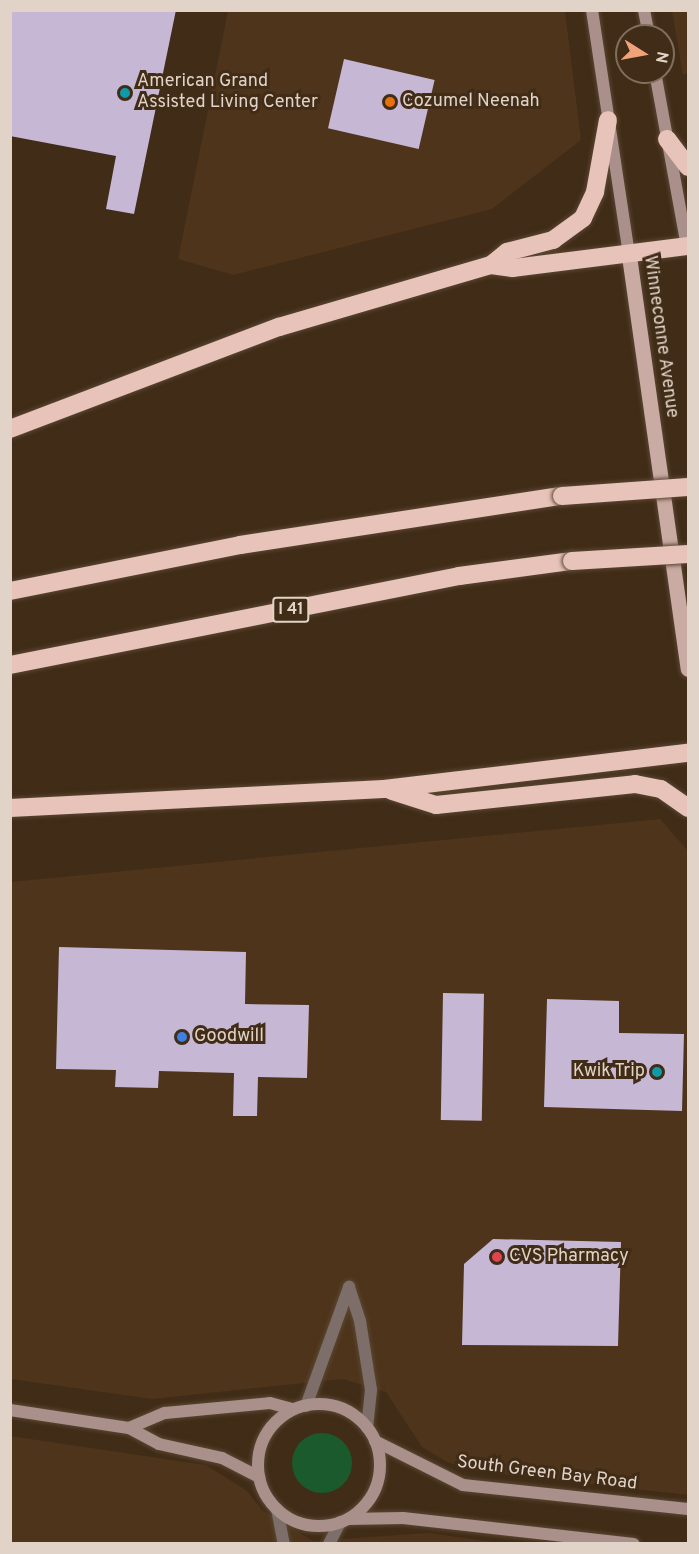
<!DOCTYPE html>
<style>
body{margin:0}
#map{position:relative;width:699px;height:1554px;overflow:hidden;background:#402c17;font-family:Overpass,sans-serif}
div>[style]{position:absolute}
.built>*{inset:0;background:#4e341a}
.green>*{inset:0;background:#1a5a2d}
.round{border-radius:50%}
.building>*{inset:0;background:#c6b7d5;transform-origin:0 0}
.roads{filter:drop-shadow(0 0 2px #5a4733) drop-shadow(0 0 2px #5a4733)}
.minor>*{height:12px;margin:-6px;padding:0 6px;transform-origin:6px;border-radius:6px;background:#7d6e6a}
.secondary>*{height:12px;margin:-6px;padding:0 6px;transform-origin:6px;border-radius:6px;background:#a9908a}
.secondary>.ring{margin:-6px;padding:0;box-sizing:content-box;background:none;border:12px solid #a9908a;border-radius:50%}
.primary>*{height:15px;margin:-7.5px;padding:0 7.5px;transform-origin:7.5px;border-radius:7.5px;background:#caaba3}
.motorway>*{height:18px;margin:-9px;padding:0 9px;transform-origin:9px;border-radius:9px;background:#e8c3b9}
.bridges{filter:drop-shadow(0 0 2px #5a4733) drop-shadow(0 0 2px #5a4733)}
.motorway-bridge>*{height:18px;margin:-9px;padding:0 9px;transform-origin:9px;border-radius:9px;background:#e8c3b9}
.dots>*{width:16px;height:16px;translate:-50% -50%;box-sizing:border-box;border:3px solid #402c17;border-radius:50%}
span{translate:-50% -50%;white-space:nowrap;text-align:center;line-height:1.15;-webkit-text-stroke:6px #402c17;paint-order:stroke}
.shield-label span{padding:2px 4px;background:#402c17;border:2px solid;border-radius:4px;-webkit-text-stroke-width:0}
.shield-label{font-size:16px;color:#e1d3c7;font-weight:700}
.poi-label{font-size:18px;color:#e1d3c7}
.left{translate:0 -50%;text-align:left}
.right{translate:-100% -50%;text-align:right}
.street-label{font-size:18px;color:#e1d3c7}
.frame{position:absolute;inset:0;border:12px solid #e1d3c7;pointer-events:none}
.north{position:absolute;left:615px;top:24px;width:60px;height:60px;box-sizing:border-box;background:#402c17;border:2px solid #806f5d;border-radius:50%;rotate:101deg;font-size:16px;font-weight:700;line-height:24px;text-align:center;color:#e1d3c7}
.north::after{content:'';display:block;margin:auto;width:21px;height:27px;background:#f0a27a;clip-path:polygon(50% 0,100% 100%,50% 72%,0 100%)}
</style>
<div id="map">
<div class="built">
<i style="clip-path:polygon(228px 11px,565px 11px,581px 140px,492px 209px,233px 275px,178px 259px)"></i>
<i style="clip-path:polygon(672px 11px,688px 11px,688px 73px,683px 75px)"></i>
<i style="clip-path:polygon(660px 819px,688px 851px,688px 1495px,475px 1471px,447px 1462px,422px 1447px,386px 1392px,343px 1379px,152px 1399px,11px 1379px,10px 882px)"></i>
<i style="clip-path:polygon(10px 1436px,206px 1465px,247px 1491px,262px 1510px,313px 1541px,428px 1533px,501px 1543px,11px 1543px)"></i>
</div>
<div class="green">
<i class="round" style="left:292px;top:1433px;width:60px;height:60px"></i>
</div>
<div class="building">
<i style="clip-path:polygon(10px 10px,176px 10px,134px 214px,106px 209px,116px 156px,10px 136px)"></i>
<i style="left:344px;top:59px;width:93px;height:71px;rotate:13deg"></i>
<i style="clip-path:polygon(59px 947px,246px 952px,245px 1004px,309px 1005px,307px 1078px,258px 1077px,257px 1116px,233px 1116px,234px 1073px,159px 1071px,158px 1088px,115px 1087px,116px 1070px,56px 1069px)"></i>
<i style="left:443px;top:993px;width:41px;height:127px;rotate:1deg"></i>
<i style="clip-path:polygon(547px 999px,619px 1001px,619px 1033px,684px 1034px,682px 1111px,544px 1107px)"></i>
<i style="clip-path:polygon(493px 1239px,621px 1242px,618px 1346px,462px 1345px,464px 1264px)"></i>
</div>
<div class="roads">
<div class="minor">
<i style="left:349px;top:1287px;width:36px;rotate:72deg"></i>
<i style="left:360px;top:1321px;width:70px;rotate:80.9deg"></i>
<i style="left:371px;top:1390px;width:38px;rotate:96deg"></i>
<i style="left:306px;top:1406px;width:127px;rotate:-70.1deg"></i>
<i style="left:277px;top:1509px;width:36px;rotate:79deg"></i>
<i style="left:329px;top:1544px;width:25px;rotate:-63deg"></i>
</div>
<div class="secondary">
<i style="left:592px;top:10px;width:249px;rotate:81.4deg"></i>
<i style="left:644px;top:10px;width:26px;rotate:79deg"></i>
<i style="left:655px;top:72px;width:177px;rotate:79.6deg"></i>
<i class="ring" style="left:258px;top:1404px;width:110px;height:110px"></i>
<i style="left:10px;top:1410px;width:120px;rotate:8.6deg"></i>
<i style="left:129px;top:1428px;width:34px;rotate:28deg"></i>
<i style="left:159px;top:1444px;width:65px;rotate:12.5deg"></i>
<i style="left:222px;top:1458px;width:42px;rotate:27.2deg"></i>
<i style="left:129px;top:1428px;width:39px;rotate:-23deg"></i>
<i style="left:165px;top:1413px;width:105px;rotate:-5.4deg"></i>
<i style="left:270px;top:1403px;width:24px;rotate:15deg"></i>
<i style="left:375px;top:1441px;width:98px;rotate:26.6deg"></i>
<i style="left:463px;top:1485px;width:226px;rotate:6.1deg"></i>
<i style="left:348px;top:1519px;width:55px;rotate:-1deg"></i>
<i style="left:403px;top:1518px;width:232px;rotate:6.4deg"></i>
</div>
<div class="primary">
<i style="left:629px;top:256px;width:417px;rotate:81.9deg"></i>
</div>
<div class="motorway">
<i style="left:667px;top:139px;width:35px;rotate:53deg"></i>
<i style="left:491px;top:265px;width:21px;rotate:-39deg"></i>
<i style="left:507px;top:252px;width:48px;rotate:-14.6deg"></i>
<i style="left:553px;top:240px;width:37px;rotate:-36deg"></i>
<i style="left:583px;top:218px;width:29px;rotate:-65deg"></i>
<i style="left:595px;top:192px;width:73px;rotate:-79.8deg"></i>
<i style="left:10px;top:429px;width:288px;rotate:-20.8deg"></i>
<i style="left:279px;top:327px;width:221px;rotate:-16.3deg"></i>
<i style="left:491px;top:265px;width:22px;rotate:8deg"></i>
<i style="left:513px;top:268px;width:176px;rotate:-7.2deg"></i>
<i style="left:10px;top:591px;width:235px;rotate:-11.3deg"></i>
<i style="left:240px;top:545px;width:326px;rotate:-8.7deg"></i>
<i style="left:10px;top:665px;width:458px;rotate:-11.2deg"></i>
<i style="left:459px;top:576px;width:114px;rotate:-7.6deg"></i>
<i style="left:392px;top:791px;width:46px;rotate:17.7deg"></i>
<i style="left:436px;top:805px;width:200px;rotate:-6deg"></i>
<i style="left:635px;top:784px;width:26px;rotate:11deg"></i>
<i style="left:661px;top:789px;width:33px;rotate:35deg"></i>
<i style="left:10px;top:808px;width:374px;rotate:-2.9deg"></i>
<i style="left:384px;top:789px;width:306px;rotate:-6.8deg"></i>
</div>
</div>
<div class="bridges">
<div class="motorway-bridge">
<i style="left:562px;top:496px;width:126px;rotate:-4.1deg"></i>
<i style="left:572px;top:561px;width:116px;rotate:-3.5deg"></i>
</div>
</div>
<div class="dots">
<i style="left:125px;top:93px;background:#0f9aa8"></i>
<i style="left:390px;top:102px;background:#e8710a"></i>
<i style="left:182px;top:1037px;background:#3f7fe0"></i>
<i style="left:657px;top:1072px;background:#0f9aa8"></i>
<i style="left:497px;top:1257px;background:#e0444e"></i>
</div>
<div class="shield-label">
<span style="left:291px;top:610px">I 41</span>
</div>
<div class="poi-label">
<span class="left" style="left:137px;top:93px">American Grand<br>Assisted Living Center</span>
<span class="left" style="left:402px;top:102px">Cozumel Neenah</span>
<span class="left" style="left:194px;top:1037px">Goodwill</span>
<span class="right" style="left:645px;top:1072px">Kwik Trip</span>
<span class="left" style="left:509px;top:1257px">CVS Pharmacy</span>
</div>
<div class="street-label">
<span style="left:660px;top:337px;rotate:82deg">Winneconne Avenue</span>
<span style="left:547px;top:1474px;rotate:7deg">South Green Bay Road</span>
</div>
<div class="frame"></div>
<div class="north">N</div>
</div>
